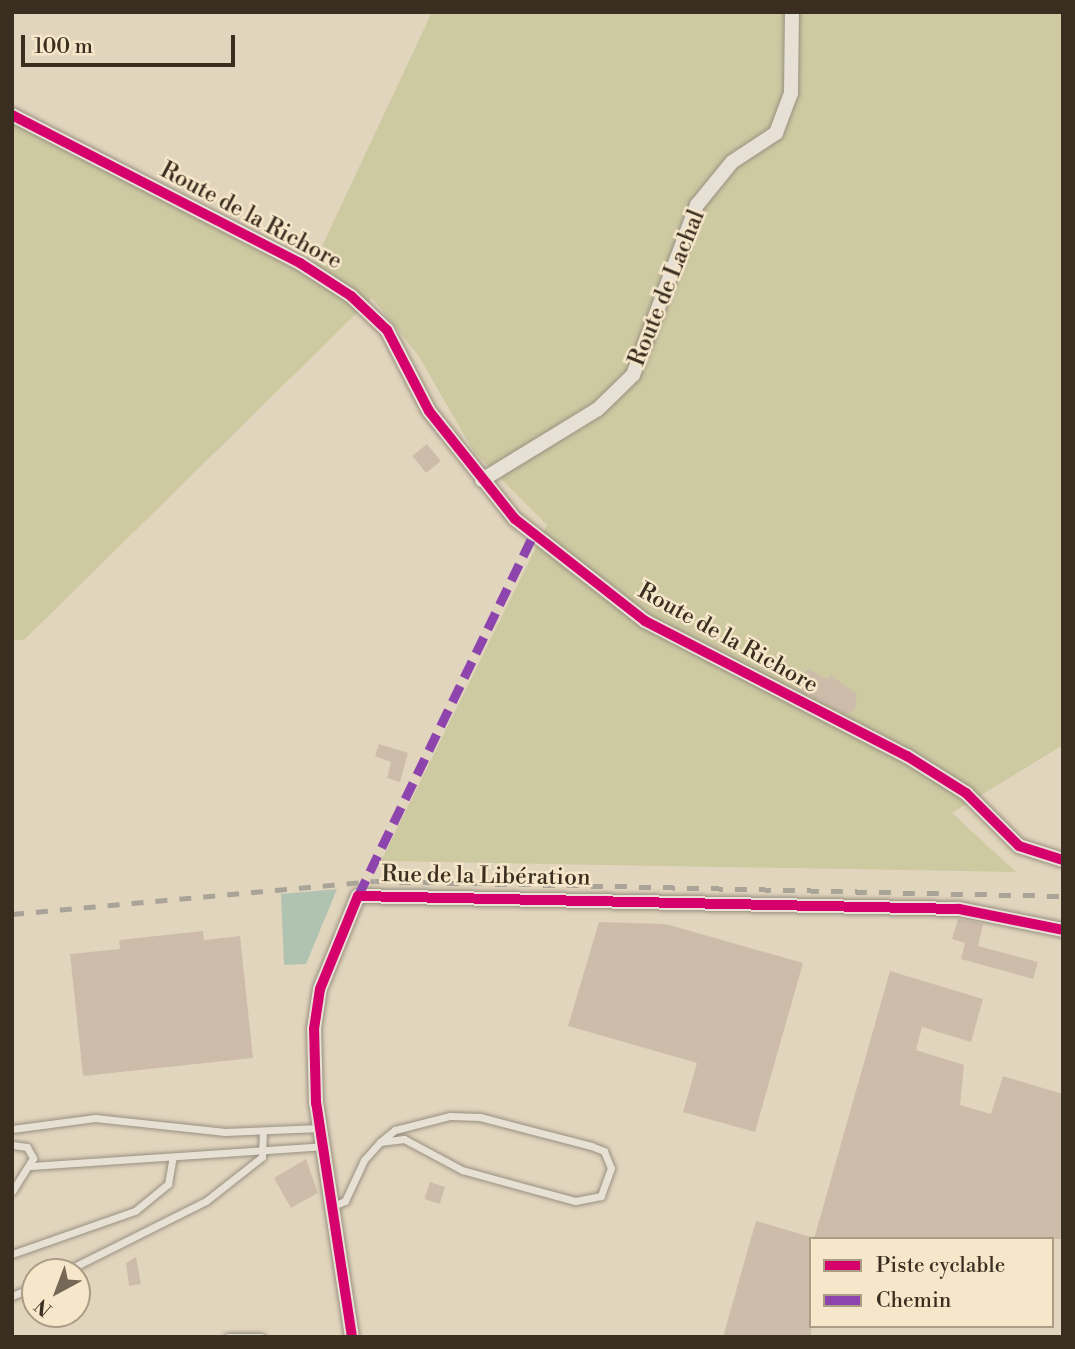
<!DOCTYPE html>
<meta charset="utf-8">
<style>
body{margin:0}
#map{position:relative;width:1075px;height:1349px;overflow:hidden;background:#e2d5bd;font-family:"Libre Bodoni",serif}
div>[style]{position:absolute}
.green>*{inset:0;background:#cdc9a1}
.water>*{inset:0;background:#b0c2b0}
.building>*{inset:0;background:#cebcab;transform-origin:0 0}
.roads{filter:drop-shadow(0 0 2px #989081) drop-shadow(0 0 2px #989081)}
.lane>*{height:7px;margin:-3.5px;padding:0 3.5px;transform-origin:3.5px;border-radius:3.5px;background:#e7e0d4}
.street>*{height:14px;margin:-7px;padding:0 7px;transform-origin:7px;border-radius:7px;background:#e7e0d4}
.rail>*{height:4.5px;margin-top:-2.25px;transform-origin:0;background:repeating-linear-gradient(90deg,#a9a398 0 12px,transparent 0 24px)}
.quiet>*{height:9px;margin-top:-4.5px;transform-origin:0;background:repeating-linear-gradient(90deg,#8e44ad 0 18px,transparent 0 27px)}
.cycleway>*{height:10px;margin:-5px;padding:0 5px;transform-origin:5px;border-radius:5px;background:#d6006c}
span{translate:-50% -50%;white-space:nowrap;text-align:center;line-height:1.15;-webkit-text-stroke:5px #f6e6ca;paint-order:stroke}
.street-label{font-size:23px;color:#3a2e20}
.frame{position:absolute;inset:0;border:14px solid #3a2e20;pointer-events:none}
.legend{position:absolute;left:809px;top:1237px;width:245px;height:91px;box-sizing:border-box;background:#f6e6ca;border:2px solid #ab9c86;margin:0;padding:9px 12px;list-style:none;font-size:21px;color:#3a2e20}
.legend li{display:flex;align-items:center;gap:14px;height:35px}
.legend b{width:35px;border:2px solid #ab9c86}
.north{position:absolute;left:21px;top:1258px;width:70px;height:70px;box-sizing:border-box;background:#f6e6ca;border:2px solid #ab9c86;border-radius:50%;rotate:221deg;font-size:19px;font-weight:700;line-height:28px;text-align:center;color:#3a2e20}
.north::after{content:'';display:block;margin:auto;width:24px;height:32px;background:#756857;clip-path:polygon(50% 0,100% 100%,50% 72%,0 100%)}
.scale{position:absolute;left:21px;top:35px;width:214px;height:32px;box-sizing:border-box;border:4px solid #3a2e20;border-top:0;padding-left:9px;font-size:21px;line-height:24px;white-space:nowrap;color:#3a2e20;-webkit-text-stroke:5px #f6e6ca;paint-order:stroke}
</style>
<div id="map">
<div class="green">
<i style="clip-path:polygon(432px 12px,1063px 12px,1063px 745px,952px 813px,1016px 872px,381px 861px,547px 525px,474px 452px,418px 355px,372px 298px,24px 640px,12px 640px,12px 123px,308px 276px)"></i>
</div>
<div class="water">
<i style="clip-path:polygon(337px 889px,306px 964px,284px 965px,281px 894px)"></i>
</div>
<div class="building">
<i style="left:427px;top:444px;width:22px;height:19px;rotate:51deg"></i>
<i style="clip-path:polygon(807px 669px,828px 679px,830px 675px,857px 694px,855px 710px,846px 714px,797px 689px)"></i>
<i style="clip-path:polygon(379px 744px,408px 753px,400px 782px,387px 778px,391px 762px,375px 756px)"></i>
<i style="clip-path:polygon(958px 919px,983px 924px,978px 946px,1038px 962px,1033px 979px,961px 959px,965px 943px,952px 939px)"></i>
<i style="clip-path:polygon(599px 922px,666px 924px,803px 963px,755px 1132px,683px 1112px,697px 1063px,568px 1026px)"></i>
<i style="clip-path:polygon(203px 931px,204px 940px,240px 936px,253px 1058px,83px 1076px,70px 954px,120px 949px,119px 940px)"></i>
<i style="clip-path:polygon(890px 971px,983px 999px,971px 1042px,922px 1027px,916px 1050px,964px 1065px,960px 1105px,991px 1114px,1003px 1076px,1063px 1094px,1063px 1239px,814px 1239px)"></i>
<i style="clip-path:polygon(306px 1159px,318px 1193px,291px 1208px,274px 1178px)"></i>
<i style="left:430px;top:1182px;width:16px;height:18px;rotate:18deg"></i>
<i style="clip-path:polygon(756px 1221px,811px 1237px,811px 1337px,723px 1337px)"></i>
<i style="clip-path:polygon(136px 1257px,141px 1284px,129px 1286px,126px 1263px)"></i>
</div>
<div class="roads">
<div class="lane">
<i style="left:12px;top:1129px;width:84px;rotate:-7.5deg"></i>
<i style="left:95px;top:1118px;width:131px;rotate:6.1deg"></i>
<i style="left:225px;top:1132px;width:95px;rotate:-2.4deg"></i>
<i style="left:12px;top:1145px;width:15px;rotate:8deg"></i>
<i style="left:27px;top:1147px;width:13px;rotate:61deg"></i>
<i style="left:33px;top:1158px;width:39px;rotate:122deg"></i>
<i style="left:31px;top:1166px;width:292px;rotate:-3.9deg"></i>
<i style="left:333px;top:1206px;width:13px;rotate:-23deg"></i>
<i style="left:345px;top:1201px;width:45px;rotate:-65.1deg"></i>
<i style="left:364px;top:1160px;width:24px;rotate:-48deg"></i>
<i style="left:380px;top:1142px;width:19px;rotate:-39deg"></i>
<i style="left:395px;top:1130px;width:57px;rotate:-14.3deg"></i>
<i style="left:450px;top:1116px;width:30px;rotate:2deg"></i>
<i style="left:480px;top:1117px;width:115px;rotate:14.6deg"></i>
<i style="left:591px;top:1146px;width:14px;rotate:21deg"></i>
<i style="left:604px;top:1151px;width:18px;rotate:68deg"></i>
<i style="left:611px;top:1168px;width:30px;rotate:110deg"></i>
<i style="left:601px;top:1196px;width:26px;rotate:169deg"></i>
<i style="left:575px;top:1201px;width:117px;rotate:-164.7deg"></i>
<i style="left:462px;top:1170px;width:66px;rotate:-151.9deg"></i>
<i style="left:404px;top:1139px;width:24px;rotate:173deg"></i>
<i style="left:12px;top:1254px;width:130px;rotate:-19.3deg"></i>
<i style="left:135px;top:1211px;width:43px;rotate:-39.3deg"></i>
<i style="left:168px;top:1184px;width:27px;rotate:-80deg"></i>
<i style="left:64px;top:1272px;width:159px;rotate:-26.6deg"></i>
<i style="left:206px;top:1201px;width:71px;rotate:-38.2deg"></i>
<i style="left:262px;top:1157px;width:23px;rotate:-88deg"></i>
<i style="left:12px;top:1296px;width:25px;rotate:-23deg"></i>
<i style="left:228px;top:1337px;width:33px"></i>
</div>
<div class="street">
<i style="left:12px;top:115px;width:324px;rotate:27.2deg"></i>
<i style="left:300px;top:263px;width:61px;rotate:32.9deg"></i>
<i style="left:351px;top:296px;width:50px;rotate:43.4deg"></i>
<i style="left:387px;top:330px;width:91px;rotate:62.6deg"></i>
<i style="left:429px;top:411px;width:138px;rotate:51.5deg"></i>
<i style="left:515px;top:519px;width:165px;rotate:38.1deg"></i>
<i style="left:645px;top:621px;width:295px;rotate:27.3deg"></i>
<i style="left:907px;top:756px;width:70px;rotate:32.1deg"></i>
<i style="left:966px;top:793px;width:75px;rotate:45deg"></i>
<i style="left:1019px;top:846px;width:46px;rotate:17.7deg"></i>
<i style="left:482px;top:480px;width:136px;rotate:-31.5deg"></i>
<i style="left:598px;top:409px;width:49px;rotate:-44.2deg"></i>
<i style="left:633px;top:375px;width:182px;rotate:-69.4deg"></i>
<i style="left:697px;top:205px;width:55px;rotate:-50.9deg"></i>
<i style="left:732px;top:162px;width:53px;rotate:-33.4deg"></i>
<i style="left:776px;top:133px;width:43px;rotate:-69.4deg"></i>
<i style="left:791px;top:93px;width:81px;rotate:-89.3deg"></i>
<i style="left:352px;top:1337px;width:237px;rotate:-98.7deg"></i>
<i style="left:316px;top:1103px;width:74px;rotate:-91.5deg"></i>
<i style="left:314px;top:1029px;width:40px;rotate:-81.5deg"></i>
<i style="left:320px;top:989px;width:100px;rotate:-67.8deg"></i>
<i style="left:358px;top:896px;width:601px;rotate:1.24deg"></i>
<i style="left:959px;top:909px;width:106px;rotate:11.4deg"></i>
</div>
</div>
<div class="rail">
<i style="left:12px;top:914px;width:364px;rotate:-5.2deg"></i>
<i style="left:375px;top:881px;width:688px;rotate:1.25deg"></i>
</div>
<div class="quiet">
<i style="left:358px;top:896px;width:403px;rotate:-64.1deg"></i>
</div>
<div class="cycleway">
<i style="left:12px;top:115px;width:324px;rotate:27.2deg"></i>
<i style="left:300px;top:263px;width:61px;rotate:32.9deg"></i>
<i style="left:351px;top:296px;width:50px;rotate:43.4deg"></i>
<i style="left:387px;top:330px;width:91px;rotate:62.6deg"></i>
<i style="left:429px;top:411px;width:138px;rotate:51.5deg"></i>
<i style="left:515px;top:519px;width:165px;rotate:38.1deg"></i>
<i style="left:645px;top:621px;width:295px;rotate:27.3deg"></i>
<i style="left:907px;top:756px;width:70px;rotate:32.1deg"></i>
<i style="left:966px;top:793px;width:75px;rotate:45deg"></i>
<i style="left:1019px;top:846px;width:46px;rotate:17.7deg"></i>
<i style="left:352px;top:1337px;width:237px;rotate:-98.7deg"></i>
<i style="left:316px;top:1103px;width:74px;rotate:-91.5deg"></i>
<i style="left:314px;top:1029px;width:40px;rotate:-81.5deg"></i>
<i style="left:320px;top:989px;width:100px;rotate:-67.8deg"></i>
<i style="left:358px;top:896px;width:601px;rotate:1.24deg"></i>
<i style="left:959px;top:909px;width:106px;rotate:11.4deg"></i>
</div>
<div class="street-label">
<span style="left:251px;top:216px;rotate:28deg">Route de la Richore</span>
<span style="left:667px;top:288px;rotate:-68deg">Route de Lachal</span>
<span style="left:728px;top:638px;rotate:29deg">Route de la Richore</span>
<span style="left:486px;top:876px;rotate:1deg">Rue de la Libération</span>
</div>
<div class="frame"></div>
<ul class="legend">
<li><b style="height:9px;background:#d6006c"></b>Piste cyclable</li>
<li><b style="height:9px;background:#8e44ad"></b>Chemin</li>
</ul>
<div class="north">N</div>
<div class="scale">100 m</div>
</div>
